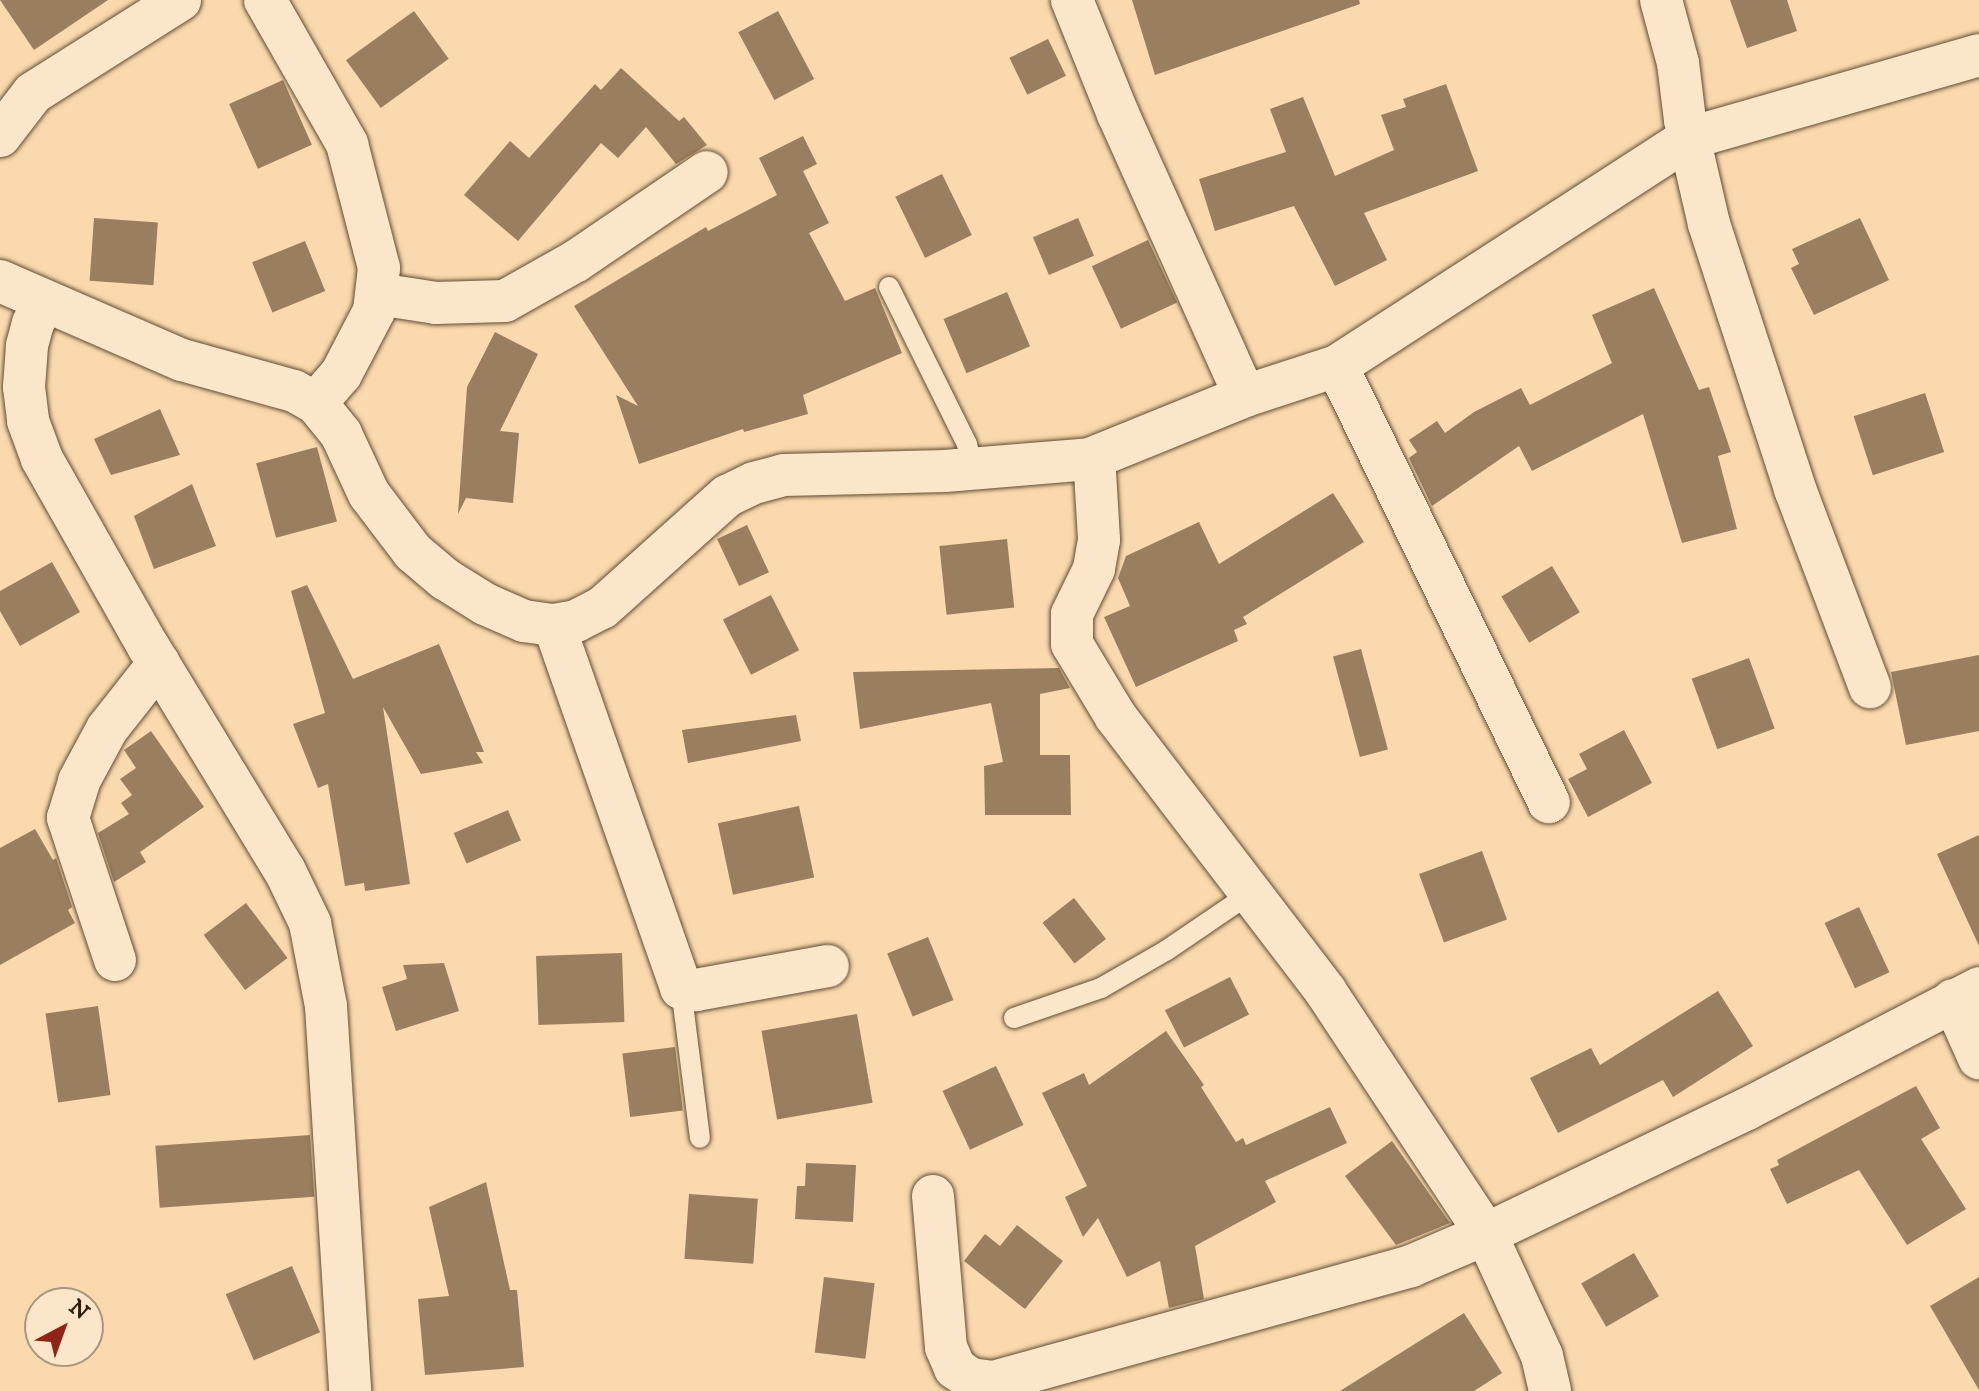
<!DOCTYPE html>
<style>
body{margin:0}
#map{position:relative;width:1979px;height:1391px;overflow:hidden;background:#f9d9ad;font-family:"IM FELL DW Pica",serif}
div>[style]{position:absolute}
.building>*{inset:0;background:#997f60;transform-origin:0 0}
.roads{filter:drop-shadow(0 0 2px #634c34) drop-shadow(0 0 2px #634c34)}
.service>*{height:20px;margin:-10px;padding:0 10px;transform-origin:10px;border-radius:10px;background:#fbe6ca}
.minor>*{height:42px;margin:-21px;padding:0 21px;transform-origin:21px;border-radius:21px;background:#fbe6ca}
span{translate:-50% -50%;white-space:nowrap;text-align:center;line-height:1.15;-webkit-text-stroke:8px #fbe6ca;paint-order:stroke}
.north{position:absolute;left:24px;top:1287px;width:80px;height:80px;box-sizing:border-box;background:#fbe6ca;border:2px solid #aa967e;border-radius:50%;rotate:41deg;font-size:22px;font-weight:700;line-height:32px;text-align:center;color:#311d0c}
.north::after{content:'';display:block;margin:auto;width:28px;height:36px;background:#8f2418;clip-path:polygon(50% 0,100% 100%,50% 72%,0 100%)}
</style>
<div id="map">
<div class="building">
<i style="clip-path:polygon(0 0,108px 0,34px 50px)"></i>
<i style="clip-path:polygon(1132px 0,1359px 0,1360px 4px,1155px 75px)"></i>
<i style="clip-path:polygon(1730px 0,1787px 0,1797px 31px,1747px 48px)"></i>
<i style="left:414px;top:11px;width:59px;height:84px;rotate:54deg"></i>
<i style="left:778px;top:11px;width:77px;height:45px;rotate:62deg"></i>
<i style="left:1048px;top:39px;width:41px;height:43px;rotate:64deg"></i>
<i style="clip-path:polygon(621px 68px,679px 121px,684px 117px,707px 145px,676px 164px,646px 127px,618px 158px,601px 143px,518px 241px,464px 195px,510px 141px,529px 158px,595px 84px,601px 90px)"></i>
<i style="left:283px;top:80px;width:71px;height:59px;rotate:66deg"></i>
<i style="clip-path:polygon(1446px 84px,1478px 171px,1364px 213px,1387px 260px,1335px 286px,1294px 206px,1215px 231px,1199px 179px,1286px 152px,1270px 109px,1303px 97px,1335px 176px,1394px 150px,1381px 115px,1406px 107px,1403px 99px)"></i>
<i style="clip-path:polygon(803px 136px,817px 164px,803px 171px,829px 223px,809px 233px,845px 301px,875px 288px,902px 353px,803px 395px,808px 414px,744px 432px,743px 429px,639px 464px,616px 395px,638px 406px,574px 306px,706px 227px,708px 231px,777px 195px,759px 158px)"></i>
<i style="left:942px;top:174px;width:68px;height:52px;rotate:64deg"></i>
<i style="left:94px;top:218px;width:64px;height:63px;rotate:4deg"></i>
<i style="left:1078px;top:218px;width:41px;height:49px;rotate:67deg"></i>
<i style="clip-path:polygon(1860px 218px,1889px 280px,1814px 315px,1791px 268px,1799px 264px,1792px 249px)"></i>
<i style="left:1148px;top:240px;width:69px;height:62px;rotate:65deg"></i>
<i style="left:305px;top:241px;width:54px;height:57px;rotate:68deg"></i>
<i style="clip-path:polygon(1654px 288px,1699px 390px,1709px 387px,1731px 452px,1718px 456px,1737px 529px,1682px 543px,1643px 414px,1532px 471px,1519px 446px,1432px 506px,1409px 458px,1417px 452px,1409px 440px,1437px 421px,1445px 433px,1474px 412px,1521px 388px,1530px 405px,1612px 363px,1592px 315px)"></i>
<i style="left:1007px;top:292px;width:59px;height:69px;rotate:67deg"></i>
<i style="clip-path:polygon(495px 332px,538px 354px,500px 431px,519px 433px,513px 503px,466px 498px,458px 514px,467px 387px)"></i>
<i style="left:1925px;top:393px;width:62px;height:75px;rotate:72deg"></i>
<i style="clip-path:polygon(160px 409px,180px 455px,111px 475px,94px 439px)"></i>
<i style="left:317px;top:447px;width:77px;height:63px;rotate:75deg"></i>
<i style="clip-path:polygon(192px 484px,216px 546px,154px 569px,134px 516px)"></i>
<i style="clip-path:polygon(1333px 493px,1364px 542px,1243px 617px,1247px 624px,1234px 630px,1238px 641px,1136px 687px,1104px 617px,1130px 606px,1118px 578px,1126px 556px,1199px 522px,1219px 564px)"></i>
<i style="left:747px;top:525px;width:52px;height:33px;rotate:65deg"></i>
<i style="left:1007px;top:539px;width:69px;height:68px;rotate:84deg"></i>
<i style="clip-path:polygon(52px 562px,80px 612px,20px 646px,0 611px,0 591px)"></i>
<i style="left:1552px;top:566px;width:54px;height:59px;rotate:59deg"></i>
<i style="clip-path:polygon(307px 585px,353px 679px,439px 644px,484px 752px,476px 752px,483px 763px,421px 774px,383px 707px,410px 884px,365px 891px,364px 883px,345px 886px,328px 784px,318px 788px,293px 724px,325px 713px,291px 591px)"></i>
<i style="left:771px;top:595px;width:62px;height:54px;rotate:63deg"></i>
<i style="left:1361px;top:649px;width:104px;height:29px;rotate:75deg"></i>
<i style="clip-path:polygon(1979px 655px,1979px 731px,1906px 745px,1891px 672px)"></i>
<i style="left:1749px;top:658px;width:75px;height:61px;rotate:70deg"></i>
<i style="clip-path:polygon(1059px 668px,1070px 688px,1040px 694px,1040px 755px,1070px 755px,1071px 815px,985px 815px,984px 766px,1003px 762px,991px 703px,860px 729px,853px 672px)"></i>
<i style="clip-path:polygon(796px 715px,801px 741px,688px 763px,682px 730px)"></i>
<i style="clip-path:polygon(1624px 730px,1652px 783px,1588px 817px,1568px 779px,1587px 769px,1579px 754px)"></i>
<i style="clip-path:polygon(151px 731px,204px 807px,140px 852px,146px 862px,114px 882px,98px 833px,129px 814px,121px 803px,132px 795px,120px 779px,136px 768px,124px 750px)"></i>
<i style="left:799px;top:806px;width:73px;height:83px;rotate:78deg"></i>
<i style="left:508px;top:810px;width:33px;height:59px;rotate:67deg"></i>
<i style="clip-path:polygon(35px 829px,53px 860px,56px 858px,72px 907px,68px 910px,75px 923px,0 965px,0 848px)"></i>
<i style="clip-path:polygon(1979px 835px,1979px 946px,1937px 854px)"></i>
<i style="left:1482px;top:851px;width:73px;height:67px;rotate:70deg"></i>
<i style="left:1074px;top:898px;width:52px;height:40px;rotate:52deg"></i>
<i style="left:246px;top:903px;width:69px;height:53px;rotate:53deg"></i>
<i style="left:1859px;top:907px;width:72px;height:38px;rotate:65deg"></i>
<i style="left:928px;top:937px;width:68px;height:44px;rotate:68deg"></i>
<i style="left:622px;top:953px;width:69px;height:86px;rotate:88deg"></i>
<i style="clip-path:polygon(444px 963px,459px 1011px,396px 1031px,382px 987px,407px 979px,403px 965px)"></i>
<i style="left:1230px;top:977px;width:42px;height:73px;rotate:63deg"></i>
<i style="clip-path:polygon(1718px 991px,1753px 1046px,1673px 1097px,1663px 1080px,1558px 1133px,1530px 1078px,1591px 1048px,1600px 1065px)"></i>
<i style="left:98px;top:1006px;width:90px;height:53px;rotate:82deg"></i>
<i style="left:857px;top:1014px;width:90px;height:97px;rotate:80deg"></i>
<i style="clip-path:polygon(1166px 1031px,1204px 1085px,1201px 1087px,1236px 1142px,1243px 1138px,1246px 1145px,1330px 1107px,1347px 1143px,1265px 1181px,1276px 1202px,1195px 1246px,1204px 1299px,1169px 1308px,1160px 1261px,1127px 1277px,1098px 1218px,1083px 1237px,1065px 1197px,1087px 1186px,1042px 1093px,1084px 1073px,1089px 1085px)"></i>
<i style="left:675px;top:1047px;width:64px;height:53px;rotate:83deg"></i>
<i style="left:996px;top:1066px;width:65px;height:59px;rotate:65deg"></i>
<i style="clip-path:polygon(1916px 1086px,1940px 1128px,1921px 1139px,1966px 1209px,1907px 1245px,1859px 1170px,1787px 1204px,1770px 1169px,1779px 1165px,1777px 1160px)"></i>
<i style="left:310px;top:1135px;width:62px;height:155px;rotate:86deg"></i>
<i style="clip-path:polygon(1392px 1141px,1450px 1223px,1396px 1245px,1345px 1176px)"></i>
<i style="clip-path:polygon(806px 1163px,856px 1165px,853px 1222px,795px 1219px,797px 1186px,805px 1186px)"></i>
<i style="clip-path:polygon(486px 1182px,510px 1290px,517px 1290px,524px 1367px,425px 1375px,418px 1299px,449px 1296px,429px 1207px)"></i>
<i style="left:689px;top:1194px;width:69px;height:65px;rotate:4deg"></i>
<i style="clip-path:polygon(1017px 1225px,1063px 1261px,1025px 1309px,964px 1261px,985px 1234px,1000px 1246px)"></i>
<i style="left:1634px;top:1253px;width:50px;height:61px;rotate:60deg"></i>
<i style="left:292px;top:1266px;width:72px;height:72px;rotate:67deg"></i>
<i style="left:824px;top:1277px;width:51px;height:76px;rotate:7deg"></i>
<i style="clip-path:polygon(1979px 1277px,1979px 1390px,1930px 1306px)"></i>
<i style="clip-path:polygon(1464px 1313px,1502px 1373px,1474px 1391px,1340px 1391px)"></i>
</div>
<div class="roads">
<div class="service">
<i style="left:889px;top:287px;width:175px;rotate:63.6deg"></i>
<i style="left:967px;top:444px;width:26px;rotate:77deg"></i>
<i style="left:681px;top:988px;width:151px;rotate:82.8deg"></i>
<i style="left:1014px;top:1018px;width:92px;rotate:-19deg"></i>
<i style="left:1101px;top:988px;width:76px;rotate:-29.9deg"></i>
<i style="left:1167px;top:950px;width:102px;rotate:-34.2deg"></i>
</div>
<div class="minor">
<i style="left:265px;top:0;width:166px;rotate:60.3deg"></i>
<i style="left:347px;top:144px;width:128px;rotate:75.5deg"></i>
<i style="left:379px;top:268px;width:43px;rotate:96.6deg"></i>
<i style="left:374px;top:311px;width:71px;rotate:117.6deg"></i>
<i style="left:341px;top:374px;width:38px;rotate:131deg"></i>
<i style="left:1072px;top:0;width:123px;rotate:68deg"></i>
<i style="left:1118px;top:114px;width:309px;rotate:65.8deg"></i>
<i style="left:1661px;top:0;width:65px;rotate:74.9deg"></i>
<i style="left:1678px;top:63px;width:57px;rotate:83deg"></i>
<i style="left:1685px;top:120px;width:107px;rotate:77deg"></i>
<i style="left:1709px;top:224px;width:279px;rotate:72deg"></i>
<i style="left:1795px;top:489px;width:212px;rotate:69.3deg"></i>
<i style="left:0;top:136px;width:54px;rotate:-52.5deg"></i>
<i style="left:33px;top:93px;width:174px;rotate:-32.3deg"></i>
<i style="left:0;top:281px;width:198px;rotate:23.5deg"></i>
<i style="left:182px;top:360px;width:116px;rotate:15.5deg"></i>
<i style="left:294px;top:391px;width:25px;rotate:29deg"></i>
<i style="left:316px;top:403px;width:40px;rotate:51deg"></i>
<i style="left:341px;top:434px;width:66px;rotate:65deg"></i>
<i style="left:369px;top:494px;width:73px;rotate:52.8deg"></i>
<i style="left:413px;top:552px;width:42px;rotate:40.2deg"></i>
<i style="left:445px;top:579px;width:47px;rotate:32deg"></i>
<i style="left:485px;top:604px;width:43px;rotate:23.6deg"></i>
<i style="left:524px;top:621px;width:30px;rotate:8deg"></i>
<i style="left:554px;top:625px;width:22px;rotate:-10deg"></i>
<i style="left:576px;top:621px;width:29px;rotate:-27deg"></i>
<i style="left:602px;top:608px;width:168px;rotate:-41.9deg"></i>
<i style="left:727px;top:496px;width:30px;rotate:-26deg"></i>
<i style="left:754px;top:483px;width:31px;rotate:-15deg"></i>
<i style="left:784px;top:475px;width:161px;rotate:-1.4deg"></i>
<i style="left:945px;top:471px;width:145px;rotate:-4.7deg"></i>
<i style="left:1090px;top:459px;width:167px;rotate:-22.1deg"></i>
<i style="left:1245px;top:396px;width:97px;rotate:-18.1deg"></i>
<i style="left:1337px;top:366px;width:420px;rotate:-32.9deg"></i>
<i style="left:1690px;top:138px;width:301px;rotate:-16deg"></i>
<i style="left:378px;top:294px;width:59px;rotate:8.8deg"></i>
<i style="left:436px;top:303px;width:69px;rotate:-1.7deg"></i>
<i style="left:505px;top:301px;width:81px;rotate:-29.4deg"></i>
<i style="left:576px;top:261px;width:158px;rotate:-34.2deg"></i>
<i style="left:43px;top:302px;width:23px;rotate:115deg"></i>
<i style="left:33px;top:323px;width:24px;rotate:105deg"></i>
<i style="left:27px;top:346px;width:41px;rotate:94.2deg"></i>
<i style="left:24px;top:387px;width:34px;rotate:83deg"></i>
<i style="left:28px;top:421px;width:40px;rotate:69.8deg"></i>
<i style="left:42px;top:459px;width:215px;rotate:60.5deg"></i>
<i style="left:148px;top:646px;width:263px;rotate:58.7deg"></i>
<i style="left:285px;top:871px;width:58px;rotate:64.3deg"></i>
<i style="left:310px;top:923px;width:85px;rotate:79.1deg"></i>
<i style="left:326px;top:1006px;width:386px;rotate:86.4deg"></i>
<i style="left:1337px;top:366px;width:485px;rotate:64.1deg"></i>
<i style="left:1090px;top:459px;width:14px;rotate:69deg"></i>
<i style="left:1095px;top:472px;width:68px;rotate:86.6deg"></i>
<i style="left:1099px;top:540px;width:29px;rotate:100deg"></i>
<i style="left:1094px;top:569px;width:50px;rotate:116.1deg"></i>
<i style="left:1072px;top:614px;width:30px;rotate:90deg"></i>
<i style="left:1072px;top:644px;width:85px;rotate:58.9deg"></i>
<i style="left:1116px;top:717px;width:346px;rotate:52.6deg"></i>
<i style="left:1326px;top:992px;width:290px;rotate:56.5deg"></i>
<i style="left:1486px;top:1234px;width:134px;rotate:65.3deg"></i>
<i style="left:1542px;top:1356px;width:36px;rotate:77deg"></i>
<i style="left:554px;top:625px;width:385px;rotate:70.7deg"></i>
<i style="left:681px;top:988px;width:15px;rotate:8deg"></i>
<i style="left:696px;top:990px;width:134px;rotate:-10.3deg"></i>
<i style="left:115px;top:960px;width:150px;rotate:-108.3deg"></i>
<i style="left:68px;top:818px;width:39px;rotate:-73deg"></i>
<i style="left:79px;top:781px;width:59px;rotate:-61.7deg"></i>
<i style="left:107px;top:729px;width:84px;rotate:-51.8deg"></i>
<i style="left:1953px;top:1000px;width:64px;rotate:65.9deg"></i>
<i style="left:933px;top:1196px;width:152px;rotate:85.1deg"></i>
<i style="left:946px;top:1347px;width:23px;rotate:67deg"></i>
<i style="left:955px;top:1368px;width:19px;rotate:35deg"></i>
<i style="left:971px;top:1379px;width:22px;rotate:8deg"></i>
<i style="left:993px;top:1382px;width:434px;rotate:-15.5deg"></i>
<i style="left:1411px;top:1266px;width:82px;rotate:-23.1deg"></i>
<i style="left:1486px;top:1234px;width:289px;rotate:-25.6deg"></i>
<i style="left:1747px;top:1109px;width:262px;rotate:-27.5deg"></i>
</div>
</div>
<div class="north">N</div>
</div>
